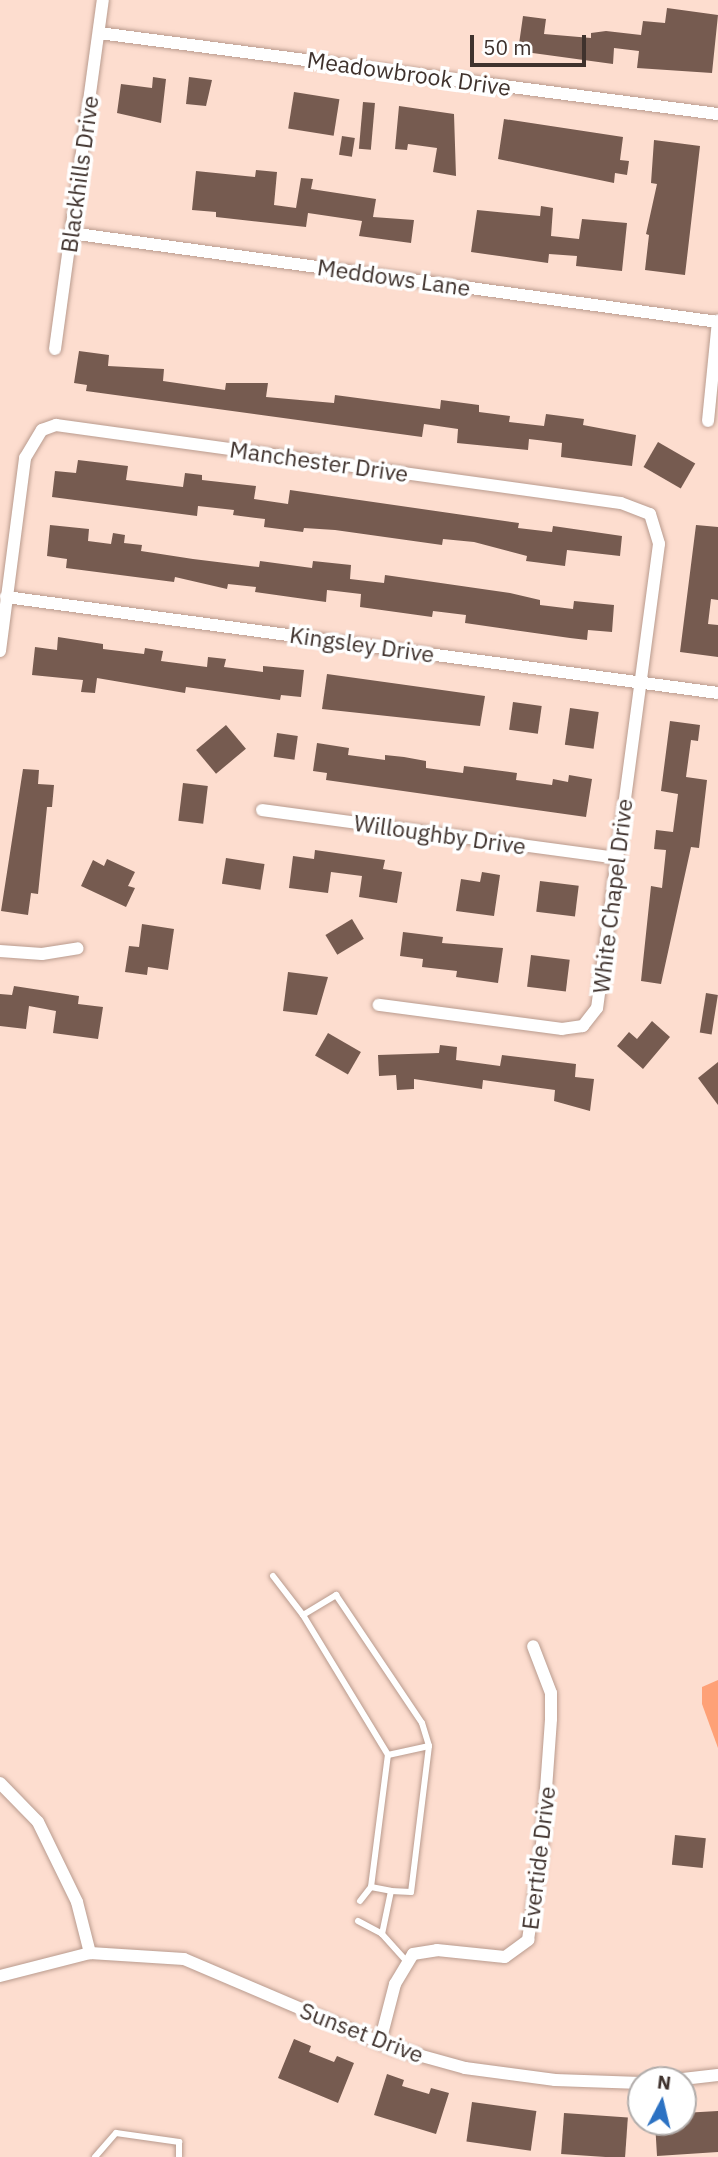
<!DOCTYPE html>
<style>
body{margin:0}
#map{position:relative;width:718px;height:2157px;overflow:hidden;background:#fdddcf;font-family:"IBM Plex Sans",sans-serif}
div>[style]{position:absolute}
.water>*{inset:0;background:#fea177}
.building>*{inset:0;background:#765b50;transform-origin:0 0}
.roads{filter:drop-shadow(0 0 2px #b99b8e) drop-shadow(0 0 2px #b99b8e)}
.lane>*{height:6px;margin:-3px;padding:0 3px;transform-origin:3px;border-radius:3px;background:#fff}
.street>*{height:12px;margin:-6px;padding:0 6px;transform-origin:6px;border-radius:6px;background:#fff}
span{translate:-50% -50%;white-space:nowrap;text-align:center;line-height:1.15;-webkit-text-stroke:7px #fff;paint-order:stroke}
.street-label{font-size:23px;color:#3f322d}
.north{position:absolute;left:627px;top:2066px;width:70px;height:70px;box-sizing:border-box;background:#fff;border:2px solid #b2adab;border-radius:50%;rotate:7deg;font-size:19px;font-weight:700;line-height:28px;text-align:center;color:#3f322d}
.north::after{content:'';display:block;margin:auto;width:24px;height:32px;background:#2c72c3;clip-path:polygon(50% 0,100% 100%,50% 72%,0 100%)}
.scale{position:absolute;left:470px;top:35px;width:116px;height:32px;box-sizing:border-box;border:4px solid #3f322d;border-top:0;padding-left:9px;font-size:21px;line-height:24px;white-space:nowrap;color:#3f322d;-webkit-text-stroke:5px #fff;paint-order:stroke}
</style>
<div id="map">
<div class="water">
<i style="clip-path:polygon(718px 1680px,718px 1748px,702px 1704px,702px 1687px)"></i>
</div>
<div class="building">
<i style="clip-path:polygon(667px 8px,718px 15px,712px 73px,637px 68px,639px 51px,614px 48px,613px 64px,518px 51px,523px 16px,546px 19px,544px 34px,591px 38px,591px 33px,606px 31px,641px 35px,643px 21px,665px 23px)"></i>
<i style="clip-path:polygon(153px 77px,166px 79px,161px 123px,117px 113px,121px 84px,152px 88px)"></i>
<i style="clip-path:polygon(189px 77px,212px 80px,206px 106px,186px 104px)"></i>
<i style="left:294px;top:92px;width:46px;height:37px;rotate:9deg"></i>
<i style="left:363px;top:102px;width:12px;height:47px;rotate:5deg"></i>
<i style="clip-path:polygon(399px 106px,454px 114px,456px 176px,433px 172px,437px 148px,408px 144px,407px 150px,395px 149px)"></i>
<i style="clip-path:polygon(504px 119px,623px 137px,620px 160px,629px 161px,627px 175px,615px 173px,614px 183px,498px 159px)"></i>
<i style="left:342px;top:136px;width:13px;height:19px;rotate:9deg"></i>
<i style="clip-path:polygon(654px 140px,700px 146px,685px 275px,645px 270px,649px 235px,646px 234px,657px 184px,651px 183px)"></i>
<i style="clip-path:polygon(256px 170px,277px 172px,274px 205px,296px 208px,301px 178px,313px 179px,311px 189px,376px 199px,373px 217px,414px 220px,411px 243px,359px 236px,362px 221px,308px 213px,306px 227px,216px 217px,216px 212px,192px 210px,196px 171px,255px 177px)"></i>
<i style="clip-path:polygon(541px 206px,553px 208px,551px 236px,579px 239px,582px 219px,627px 223px,622px 271px,576px 266px,577px 256px,549px 254px,548px 263px,471px 252px,477px 210px,540px 216px)"></i>
<i style="clip-path:polygon(79px 351px,109px 355px,108px 366px,164px 369px,163px 381px,225px 390px,226px 383px,268px 383px,266px 397px,334px 403px,335px 395px,440px 409px,441px 400px,479px 405px,479px 412px,510px 416px,509px 422px,544px 426px,546px 414px,584px 419px,583px 425px,636px 435px,632px 466px,561px 457px,562px 443px,529px 439px,528px 450px,457px 443px,458px 429px,424px 424px,422px 437px,86px 391px,87px 385px,74px 383px)"></i>
<i style="left:658px;top:442px;width:43px;height:29px;rotate:30deg"></i>
<i style="clip-path:polygon(78px 460px,128px 466px,126px 480px,183px 487px,185px 473px,202px 475px,202px 480px,256px 486px,254px 499px,288px 504px,290px 490px,519px 523px,518px 528px,552px 532px,553px 526px,622px 536px,620px 556px,567px 550px,565px 566px,526px 561px,527px 556px,474px 542px,443px 539px,442px 545px,335px 530px,304px 528px,303px 532px,264px 527px,265px 519px,233px 515px,234px 510px,198px 506px,197px 516px,52px 497px,55px 471px,76px 473px)"></i>
<i style="clip-path:polygon(50px 525px,89px 529px,88px 541px,111px 544px,113px 533px,125px 535px,124px 543px,142px 545px,141px 551px,193px 559px,259px 567px,260px 561px,312px 568px,313px 561px,351px 565px,350px 579px,384px 583px,385px 575px,406px 578px,510px 593px,540px 600px,540px 605px,573px 609px,574px 601px,614px 605px,612px 632px,588px 630px,587px 640px,570px 638px,465px 623px,466px 615px,433px 611px,432px 617px,360px 607px,361px 594px,327px 590px,326px 602px,255px 592px,256px 587px,228px 584px,227px 589px,175px 577px,174px 582px,66px 568px,67px 559px,47px 556px)"></i>
<i style="clip-path:polygon(696px 525px,718px 527px,718px 600px,711px 599px,708px 624px,718px 625px,718px 657px,680px 652px)"></i>
<i style="clip-path:polygon(58px 637px,103px 644px,103px 649px,144px 654px,145px 648px,163px 651px,161px 661px,207px 667px,208px 657px,226px 659px,224px 667px,263px 672px,263px 666px,304px 670px,301px 697px,281px 695px,280px 700px,186px 687px,185px 693px,97px 678px,95px 693px,81px 692px,83px 680px,32px 675px,35px 647px,57px 650px)"></i>
<i style="clip-path:polygon(327px 674px,485px 696px,480px 726px,322px 709px)"></i>
<i style="left:513px;top:702px;width:29px;height:28px;rotate:8deg"></i>
<i style="left:570px;top:708px;width:29px;height:37px;rotate:8deg"></i>
<i style="clip-path:polygon(670px 721px,700px 725px,698px 741px,691px 740px,686px 777px,707px 780px,699px 848px,691px 847px,661px 984px,641px 981px,651px 886px,662px 888px,666px 850px,654px 849px,656px 830px,673px 832px,678px 794px,661px 791px)"></i>
<i style="left:226px;top:725px;width:31px;height:39px;rotate:50deg"></i>
<i style="left:277px;top:733px;width:21px;height:24px;rotate:8deg"></i>
<i style="clip-path:polygon(317px 743px,349px 748px,348px 755px,385px 760px,385px 755px,404px 757px,426px 761px,426px 768px,463px 773px,464px 766px,517px 773px,516px 780px,552px 785px,553px 779px,568px 782px,569px 775px,592px 779px,586px 817px,326px 780px,327px 773px,313px 771px)"></i>
<i style="clip-path:polygon(23px 769px,39px 770px,38px 784px,54px 785px,52px 807px,47px 807px,38px 894px,31px 893px,28px 915px,1px 911px)"></i>
<i style="left:183px;top:783px;width:25px;height:38px;rotate:7deg"></i>
<i style="clip-path:polygon(315px 850px,385px 860px,383px 869px,402px 872px,397px 903px,359px 897px,362px 876px,331px 872px,328px 893px,289px 888px,293px 856px,314px 859px)"></i>
<i style="left:226px;top:858px;width:39px;height:26px;rotate:9deg"></i>
<i style="clip-path:polygon(107px 859px,135px 872px,128px 886px,135px 888px,126px 907px,81px 886px,93px 860px,104px 866px)"></i>
<i style="clip-path:polygon(482px 872px,500px 875px,494px 916px,456px 911px,461px 879px,480px 882px)"></i>
<i style="left:540px;top:881px;width:39px;height:31px;rotate:7deg"></i>
<i style="left:352px;top:919px;width:23px;height:31px;rotate:59deg"></i>
<i style="clip-path:polygon(142px 924px,174px 929px,168px 970px,148px 967px,147px 975px,125px 972px,129px 946px,139px 947px)"></i>
<i style="clip-path:polygon(403px 932px,443px 937px,442px 943px,503px 948px,498px 983px,456px 977px,457px 971px,422px 967px,423px 959px,400px 956px)"></i>
<i style="left:531px;top:955px;width:39px;height:32px;rotate:7deg"></i>
<i style="clip-path:polygon(288px 972px,328px 977px,317px 1015px,283px 1011px)"></i>
<i style="clip-path:polygon(14px 986px,79px 996px,78px 1004px,103px 1007px,98px 1039px,53px 1033px,56px 1011px,29px 1006px,26px 1029px,0 1026px,0 994px,12px 995px)"></i>
<i style="left:706px;top:993px;width:12px;height:40px;rotate:9deg"></i>
<i style="clip-path:polygon(652px 1021px,670px 1037px,643px 1069px,617px 1046px,629px 1032px,637px 1039px)"></i>
<i style="left:328px;top:1033px;width:38px;height:26px;rotate:30deg"></i>
<i style="clip-path:polygon(440px 1045px,457px 1047px,456px 1060px,500px 1066px,502px 1055px,576px 1064px,575px 1077px,594px 1079px,590px 1111px,554px 1101px,555px 1090px,483px 1080px,482px 1089px,414px 1079px,414px 1089px,397px 1090px,396px 1075px,379px 1076px,378px 1055px,439px 1053px)"></i>
<i style="clip-path:polygon(718px 1062px,718px 1105px,698px 1078px)"></i>
<i style="left:675px;top:1835px;width:31px;height:30px;rotate:6deg"></i>
<i style="clip-path:polygon(294px 2039px,311px 2046px,309px 2052px,334px 2062px,337px 2056px,354px 2063px,338px 2103px,278px 2078px)"></i>
<i style="clip-path:polygon(387px 2074px,404px 2080px,402px 2086px,429px 2094px,431px 2088px,449px 2093px,436px 2134px,374px 2115px)"></i>
<i style="left:472px;top:2102px;width:65px;height:40px;rotate:8deg"></i>
<i style="clip-path:polygon(718px 2111px,718px 2152px,657px 2156px,655px 2122px,683px 2122px,683px 2113px)"></i>
<i style="left:564px;top:2113px;width:64px;height:41px;rotate:4deg"></i>
</div>
<div class="roads">
<div class="lane">
<i style="left:273px;top:1576px;width:49px;rotate:52.4deg"></i>
<i style="left:303px;top:1615px;width:39px;rotate:-31deg"></i>
<i style="left:336px;top:1595px;width:154px;rotate:56.1deg"></i>
<i style="left:422px;top:1723px;width:24px;rotate:73deg"></i>
<i style="left:429px;top:1746px;width:147px;rotate:97deg"></i>
<i style="left:411px;top:1892px;width:20px;rotate:-177deg"></i>
<i style="left:391px;top:1891px;width:44px;rotate:101.8deg"></i>
<i style="left:382px;top:1934px;width:36px;rotate:48deg"></i>
<i style="left:303px;top:1615px;width:164px;rotate:58.7deg"></i>
<i style="left:388px;top:1755px;width:42px;rotate:-12.4deg"></i>
<i style="left:371px;top:1887px;width:20px;rotate:11deg"></i>
<i style="left:360px;top:1901px;width:18px;rotate:-52deg"></i>
<i style="left:371px;top:1887px;width:133px;rotate:-82.7deg"></i>
<i style="left:358px;top:1921px;width:27px;rotate:28deg"></i>
<i style="left:95px;top:2157px;width:32px;rotate:-49deg"></i>
<i style="left:116px;top:2133px;width:64px;rotate:8.1deg"></i>
<i style="left:179px;top:2142px;width:15px;rotate:90deg"></i>
</div>
<div class="street">
<i style="left:99px;top:33px;width:624px;rotate:7.46deg"></i>
<i style="left:70px;top:233px;width:654px;rotate:7.82deg"></i>
<i style="left:55px;top:349px;width:352px;rotate:-82.2deg"></i>
<i style="left:708px;top:421px;width:101px;rotate:-84.3deg"></i>
<i style="left:6px;top:597px;width:718px;rotate:7.68deg"></i>
<i style="left:0;top:651px;width:195px;rotate:-82.6deg"></i>
<i style="left:25px;top:458px;width:33px;rotate:-59deg"></i>
<i style="left:42px;top:430px;width:15px;rotate:-20deg"></i>
<i style="left:56px;top:425px;width:570px;rotate:7.86deg"></i>
<i style="left:621px;top:503px;width:31px;rotate:21deg"></i>
<i style="left:650px;top:514px;width:31px;rotate:73deg"></i>
<i style="left:659px;top:544px;width:468px;rotate:97.6deg"></i>
<i style="left:597px;top:1008px;width:23px;rotate:128deg"></i>
<i style="left:583px;top:1026px;width:21px;rotate:172deg"></i>
<i style="left:562px;top:1029px;width:185px;rotate:-172.5deg"></i>
<i style="left:262px;top:810px;width:359px;rotate:7.7deg"></i>
<i style="left:0;top:951px;width:42px;rotate:4.1deg"></i>
<i style="left:42px;top:954px;width:36px;rotate:-9deg"></i>
<i style="left:0;top:1783px;width:54px;rotate:45.7deg"></i>
<i style="left:38px;top:1822px;width:89px;rotate:64deg"></i>
<i style="left:77px;top:1902px;width:53px;rotate:75.7deg"></i>
<i style="left:0;top:1976px;width:93px;rotate:-14.3deg"></i>
<i style="left:90px;top:1953px;width:94px;rotate:3.7deg"></i>
<i style="left:184px;top:1959px;width:227px;rotate:23.1deg"></i>
<i style="left:393px;top:2048px;width:75px;rotate:15.5deg"></i>
<i style="left:465px;top:2068px;width:91px;rotate:7.6deg"></i>
<i style="left:555px;top:2080px;width:86px;rotate:2deg"></i>
<i style="left:380px;top:2042px;width:60px;rotate:-75.5deg"></i>
<i style="left:395px;top:1984px;width:35px;rotate:-59deg"></i>
<i style="left:413px;top:1954px;width:24px;rotate:-9deg"></i>
<i style="left:437px;top:1950px;width:68px;rotate:5.9deg"></i>
<i style="left:505px;top:1957px;width:29px;rotate:-36deg"></i>
<i style="left:528px;top:1940px;width:96px;rotate:-81.6deg"></i>
<i style="left:542px;top:1845px;width:126px;rotate:-85.9deg"></i>
<i style="left:551px;top:1719px;width:26px;rotate:-90deg"></i>
<i style="left:551px;top:1693px;width:50px;rotate:-111deg"></i>
<i style="left:674px;top:2080px;width:44px;rotate:-6.5deg"></i>
</div>
</div>
<div class="street-label">
<span style="left:409px;top:73px;rotate:8deg">Meadowbrook Drive</span>
<span style="left:79px;top:174px;rotate:-82deg">Blackhills Drive</span>
<span style="left:394px;top:277px;rotate:8deg">Meddows Lane</span>
<span style="left:319px;top:461px;rotate:8deg">Manchester Drive</span>
<span style="left:362px;top:644px;rotate:8deg">Kingsley Drive</span>
<span style="left:440px;top:834px;rotate:8deg">Willoughby Drive</span>
<span style="left:612px;top:896px;rotate:-83deg">White Chapel Drive</span>
<span style="left:538px;top:1858px;rotate:-83deg">Evertide Drive</span>
<span style="left:362px;top:2032px;rotate:21deg">Sunset Drive</span>
</div>
<div class="north">N</div>
<div class="scale">50 m</div>
</div>
